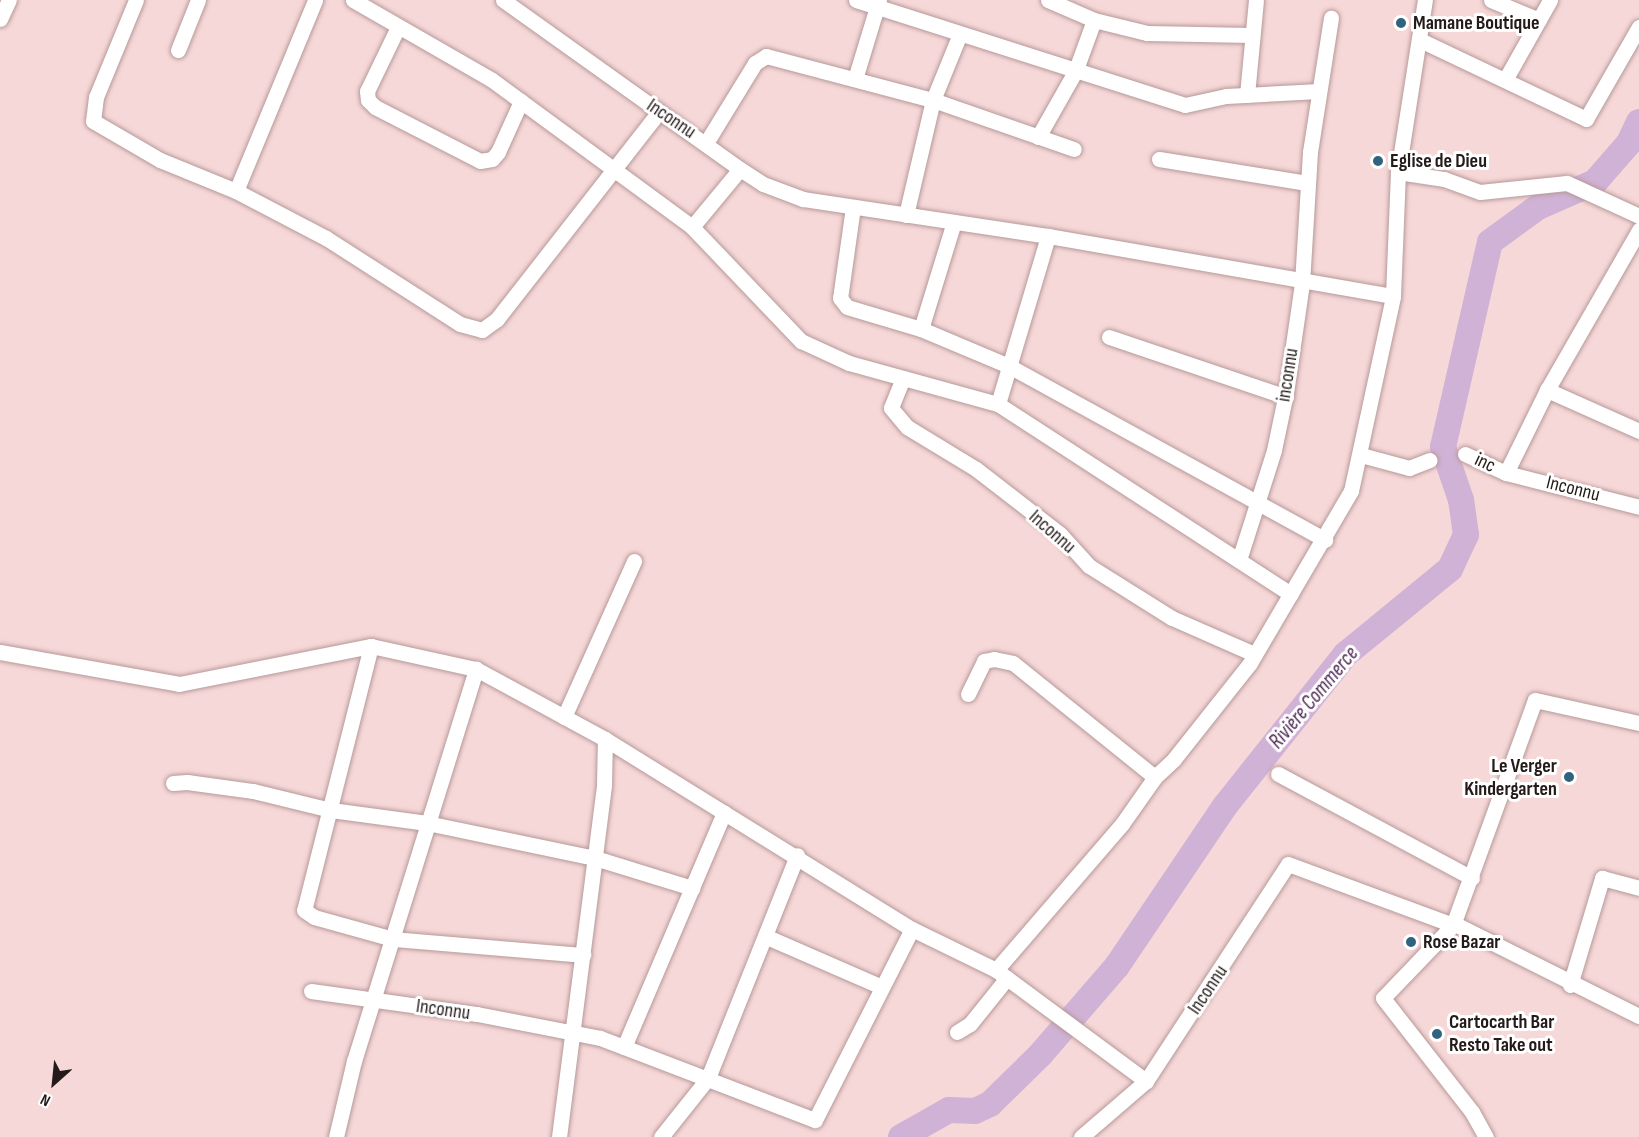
<!DOCTYPE html>
<meta charset="utf-8">
<style>
body{margin:0}
#map{position:relative;width:1639px;height:1137px;overflow:hidden;background:#f7d8d8;font-family:"Sofia Sans Condensed",sans-serif}
div>[style]{position:absolute}
.river>*{height:26px;margin:-13px;padding:0 13px;transform-origin:13px;border-radius:13px;background:#d0b2d6}
.roads{filter:drop-shadow(0 0 2px #b6999a) drop-shadow(0 0 2px #b6999a)}
.street>*{height:15px;margin:-7.5px;padding:0 7.5px;transform-origin:7.5px;border-radius:7.5px;background:#fff}
.dots>*{width:16px;height:16px;translate:-50% -50%;box-sizing:border-box;border:3px solid #fff;border-radius:50%}
span{translate:-50% -50%;white-space:nowrap;text-align:center;line-height:1.15;-webkit-text-stroke:6px #fff;paint-order:stroke}
.poi-label{font-size:20px;color:#241a1a;font-weight:700}
.left{translate:0 -50%;text-align:left}
.right{translate:-100% -50%;text-align:right}
.street-label{font-size:20px;color:#241a1a}
.water-label{font-size:21px;color:#4d2754;font-style:italic}
.north{position:absolute;left:24px;top:1053px;width:60px;height:60px;-webkit-text-stroke:4px #fff;paint-order:stroke;rotate:207deg;font-size:16px;font-weight:700;line-height:24px;text-align:center;color:#241a1a}
.north::after{content:'';display:block;margin:auto;width:21px;height:27px;background:#241a1a;clip-path:polygon(50% 0,100% 100%,50% 72%,0 100%)}
</style>
<div id="map">
<div class="river">
<i style="left:901px;top:1137px;width:55px;rotate:-29.4deg"></i>
<i style="left:949px;top:1110px;width:26px;rotate:2deg"></i>
<i style="left:975px;top:1111px;width:17px;rotate:-25deg"></i>
<i style="left:990px;top:1104px;width:70px;rotate:-44.4deg"></i>
<i style="left:1040px;top:1055px;width:118px;rotate:-49.1deg"></i>
<i style="left:1117px;top:966px;width:193px;rotate:-56deg"></i>
<i style="left:1225px;top:806px;width:194px;rotate:-51.5deg"></i>
<i style="left:1346px;top:654px;width:134px;rotate:-39.3deg"></i>
<i style="left:1450px;top:569px;width:38px;rotate:-65deg"></i>
<i style="left:1466px;top:535px;width:35px;rotate:-98deg"></i>
<i style="left:1461px;top:500px;width:56px;rotate:-108.8deg"></i>
<i style="left:1443px;top:447px;width:210px;rotate:-77.1deg"></i>
<i style="left:1490px;top:242px;width:59px;rotate:-36.1deg"></i>
<i style="left:1538px;top:207px;width:62px;rotate:-23.7deg"></i>
<i style="left:1595px;top:182px;width:52px;rotate:-48.9deg"></i>
<i style="left:1629px;top:143px;width:23px;rotate:-65deg"></i>
</div>
<div class="roads">
<div class="street">
<i style="left:136px;top:0;width:105px;rotate:112.4deg"></i>
<i style="left:96px;top:97px;width:24px;rotate:97deg"></i>
<i style="left:93px;top:121px;width:78px;rotate:30.2deg"></i>
<i style="left:160px;top:160px;width:82px;rotate:22.2deg"></i>
<i style="left:236px;top:191px;width:102px;rotate:27.6deg"></i>
<i style="left:326px;top:238px;width:159px;rotate:32.7deg"></i>
<i style="left:460px;top:324px;width:23px;rotate:15deg"></i>
<i style="left:482px;top:330px;width:19px;rotate:-36deg"></i>
<i style="left:497px;top:319px;width:263px;rotate:-52deg"></i>
<i style="left:353px;top:0;width:160px;rotate:29.9deg"></i>
<i style="left:492px;top:80px;width:248px;rotate:36.3deg"></i>
<i style="left:692px;top:227px;width:158px;rotate:46.3deg"></i>
<i style="left:801px;top:341px;width:53px;rotate:24.6deg"></i>
<i style="left:849px;top:363px;width:155px;rotate:15.4deg"></i>
<i style="left:998px;top:404px;width:349px;rotate:33deg"></i>
<i style="left:503px;top:0;width:291px;rotate:35.5deg"></i>
<i style="left:740px;top:169px;width:27px;rotate:33deg"></i>
<i style="left:763px;top:184px;width:43px;rotate:20.6deg"></i>
<i style="left:803px;top:199px;width:248px;rotate:8.6deg"></i>
<i style="left:1048px;top:236px;width:350px;rotate:9.9deg"></i>
<i style="left:856px;top:0;width:345px;rotate:17.7deg"></i>
<i style="left:1185px;top:105px;width:42px;rotate:-12.4deg"></i>
<i style="left:1226px;top:96px;width:93px;rotate:-3.1deg"></i>
<i style="left:1048px;top:0;width:50px;rotate:23.5deg"></i>
<i style="left:1094px;top:20px;width:55px;rotate:13.8deg"></i>
<i style="left:1147px;top:33px;width:104px;rotate:1.1deg"></i>
<i style="left:1491px;top:0;width:52px;rotate:22.6deg"></i>
<i style="left:0;top:19px;width:21px;rotate:-65deg"></i>
<i style="left:398px;top:27px;width:71px;rotate:115.8deg"></i>
<i style="left:367px;top:91px;width:9px;rotate:84deg"></i>
<i style="left:368px;top:100px;width:10px;rotate:45deg"></i>
<i style="left:375px;top:107px;width:118px;rotate:27.2deg"></i>
<i style="left:480px;top:161px;width:12px;rotate:-9deg"></i>
<i style="left:492px;top:159px;width:9px;rotate:-49deg"></i>
<i style="left:498px;top:152px;width:56px;rotate:-65.7deg"></i>
<i style="left:1420px;top:40px;width:184px;rotate:25.4deg"></i>
<i style="left:1586px;top:119px;width:106px;rotate:-60.1deg"></i>
<i style="left:178px;top:50px;width:54px;rotate:-68.2deg"></i>
<i style="left:855px;top:79px;width:83px;rotate:-73.1deg"></i>
<i style="left:1505px;top:80px;width:92px;rotate:-60.6deg"></i>
<i style="left:1247px;top:95px;width:95px;rotate:-84.6deg"></i>
<i style="left:1038px;top:137px;width:75px;rotate:-60.4deg"></i>
<i style="left:1075px;top:72px;width:55px;rotate:-69.9deg"></i>
<i style="left:706px;top:143px;width:94px;rotate:-58.5deg"></i>
<i style="left:755px;top:63px;width:13px;rotate:-32deg"></i>
<i style="left:766px;top:56px;width:173px;rotate:14.8deg"></i>
<i style="left:933px;top:100px;width:149px;rotate:19.2deg"></i>
<i style="left:1159px;top:159px;width:150px;rotate:9.2deg"></i>
<i style="left:1398px;top:172px;width:47px;rotate:8.7deg"></i>
<i style="left:1444px;top:179px;width:38px;rotate:20deg"></i>
<i style="left:1480px;top:192px;width:87px;rotate:-5.9deg"></i>
<i style="left:1567px;top:183px;width:79px;rotate:24.6deg"></i>
<i style="left:236px;top:191px;width:207px;rotate:-67.5deg"></i>
<i style="left:853px;top:207px;width:92px;rotate:98.1deg"></i>
<i style="left:840px;top:298px;width:11px;rotate:52deg"></i>
<i style="left:847px;top:307px;width:77px;rotate:16.6deg"></i>
<i style="left:921px;top:329px;width:95px;rotate:22.8deg"></i>
<i style="left:1009px;top:366px;width:361px;rotate:28.8deg"></i>
<i style="left:906px;top:215px;width:118px;rotate:-76.8deg"></i>
<i style="left:933px;top:100px;width:71px;rotate:-67.8deg"></i>
<i style="left:692px;top:227px;width:75px;rotate:-50.4deg"></i>
<i style="left:921px;top:329px;width:112px;rotate:-72.9deg"></i>
<i style="left:1109px;top:337px;width:187px;rotate:18.7deg"></i>
<i style="left:903px;top:378px;width:32px;rotate:112deg"></i>
<i style="left:891px;top:408px;width:25px;rotate:50deg"></i>
<i style="left:907px;top:427px;width:81px;rotate:31.3deg"></i>
<i style="left:976px;top:469px;width:106px;rotate:37.7deg"></i>
<i style="left:1060px;top:534px;width:43px;rotate:47.8deg"></i>
<i style="left:1089px;top:566px;width:98px;rotate:32.1deg"></i>
<i style="left:1172px;top:618px;width:90px;rotate:23.7deg"></i>
<i style="left:1547px;top:390px;width:101px;rotate:24deg"></i>
<i style="left:998px;top:404px;width:175px;rotate:-73.4deg"></i>
<i style="left:1465px;top:454px;width:45px;rotate:24.9deg"></i>
<i style="left:1506px;top:473px;width:137px;rotate:14.3deg"></i>
<i style="left:1361px;top:455px;width:50px;rotate:15.2deg"></i>
<i style="left:1409px;top:468px;width:22px;rotate:-21deg"></i>
<i style="left:1506px;top:473px;width:93px;rotate:-63.7deg"></i>
<i style="left:1547px;top:390px;width:185px;rotate:-60.1deg"></i>
<i style="left:1239px;top:560px;width:115px;rotate:-72.3deg"></i>
<i style="left:1274px;top:450px;width:58px;rotate:-78.1deg"></i>
<i style="left:1286px;top:393px;width:111px;rotate:-81.7deg"></i>
<i style="left:1302px;top:283px;width:131px;rotate:-86.5deg"></i>
<i style="left:1310px;top:152px;width:136px;rotate:-81.1deg"></i>
<i style="left:371px;top:646px;width:272px;rotate:104.2deg"></i>
<i style="left:304px;top:910px;width:12px;rotate:35deg"></i>
<i style="left:314px;top:917px;width:82px;rotate:15.6deg"></i>
<i style="left:393px;top:939px;width:191px;rotate:4.8deg"></i>
<i style="left:0;top:652px;width:182px;rotate:10.1deg"></i>
<i style="left:179px;top:684px;width:196px;rotate:-11.2deg"></i>
<i style="left:371px;top:646px;width:107px;rotate:12.4deg"></i>
<i style="left:476px;top:669px;width:147px;rotate:28.5deg"></i>
<i style="left:605px;top:739px;width:361px;rotate:31.8deg"></i>
<i style="left:912px;top:929px;width:93px;rotate:26deg"></i>
<i style="left:996px;top:970px;width:193px;rotate:-49.2deg"></i>
<i style="left:1122px;top:824px;width:57px;rotate:-54.9deg"></i>
<i style="left:1155px;top:777px;width:26px;rotate:-43deg"></i>
<i style="left:1174px;top:759px;width:122px;rotate:-51.6deg"></i>
<i style="left:1250px;top:663px;width:199px;rotate:-59.6deg"></i>
<i style="left:1351px;top:491px;width:199px;rotate:-77.8deg"></i>
<i style="left:1393px;top:296px;width:124px;rotate:-87.7deg"></i>
<i style="left:1398px;top:172px;width:174px;rotate:-81.1deg"></i>
<i style="left:968px;top:694px;width:37px;rotate:-64deg"></i>
<i style="left:984px;top:661px;width:10px;rotate:-11deg"></i>
<i style="left:994px;top:659px;width:19px;rotate:12deg"></i>
<i style="left:1013px;top:663px;width:182px;rotate:38.8deg"></i>
<i style="left:564px;top:717px;width:171px;rotate:-65.8deg"></i>
<i style="left:1278px;top:774px;width:220px;rotate:28.2deg"></i>
<i style="left:173px;top:783px;width:14px;rotate:-4deg"></i>
<i style="left:187px;top:782px;width:67px;rotate:7.8deg"></i>
<i style="left:253px;top:791px;width:80px;rotate:13.7deg"></i>
<i style="left:331px;top:810px;width:97px;rotate:7.7deg"></i>
<i style="left:427px;top:823px;width:172px;rotate:11.8deg"></i>
<i style="left:595px;top:858px;width:102px;rotate:17.2deg"></i>
<i style="left:1455px;top:924px;width:206px;rotate:26.6deg"></i>
<i style="left:1453px;top:925px;width:239px;rotate:-70deg"></i>
<i style="left:1535px;top:700px;width:107px;rotate:12.5deg"></i>
<i style="left:767px;top:937px;width:125px;rotate:23.5deg"></i>
<i style="left:996px;top:970px;width:187px;rotate:36.5deg"></i>
<i style="left:1570px;top:985px;width:112px;rotate:-73.3deg"></i>
<i style="left:1602px;top:878px;width:38px;rotate:15deg"></i>
<i style="left:311px;top:991px;width:168px;rotate:7.9deg"></i>
<i style="left:477px;top:1014px;width:125px;rotate:11deg"></i>
<i style="left:600px;top:1038px;width:230px;rotate:20.9deg"></i>
<i style="left:815px;top:1120px;width:214px;rotate:-63.1deg"></i>
<i style="left:957px;top:1032px;width:15px;rotate:-32deg"></i>
<i style="left:970px;top:1024px;width:59px;rotate:-51.2deg"></i>
<i style="left:624px;top:1047px;width:255px;rotate:-66.9deg"></i>
<i style="left:336px;top:1137px;width:78px;rotate:-76.7deg"></i>
<i style="left:354px;top:1061px;width:411px;rotate:-72.7deg"></i>
<i style="left:559px;top:1137px;width:355px;rotate:-82.7deg"></i>
<i style="left:604px;top:785px;width:46px;rotate:-88.8deg"></i>
<i style="left:661px;top:1137px;width:75px;rotate:-51.5deg"></i>
<i style="left:708px;top:1078px;width:240px;rotate:-68.2deg"></i>
<i style="left:1081px;top:1137px;width:86px;rotate:-40.7deg"></i>
<i style="left:1146px;top:1081px;width:259px;rotate:-56.8deg"></i>
<i style="left:1288px;top:864px;width:176px;rotate:20.3deg"></i>
<i style="left:1453px;top:925px;width:101px;rotate:133.8deg"></i>
<i style="left:1383px;top:998px;width:145px;rotate:52deg"></i>
<i style="left:1472px;top:1112px;width:29px;rotate:61deg"></i>
</div>
</div>
<div class="dots">
<i style="left:1401px;top:23px;background:#2f637f"></i>
<i style="left:1378px;top:161px;background:#2f637f"></i>
<i style="left:1569px;top:777px;background:#2f637f"></i>
<i style="left:1411px;top:942px;background:#2f637f"></i>
<i style="left:1437px;top:1034px;background:#2f637f"></i>
</div>
<div class="poi-label">
<span class="left" style="left:1413px;top:23px">Mamane Boutique</span>
<span class="left" style="left:1390px;top:161px">Eglise de Dieu</span>
<span class="right" style="left:1557px;top:778px">Le Verger<br>Kindergarten</span>
<span class="left" style="left:1423px;top:942px">Rose Bazar</span>
<span class="left" style="left:1449px;top:1034px">Cartocarth Bar<br>Resto Take out</span>
</div>
<div class="street-label">
<span style="left:671px;top:119px;rotate:34deg">Inconnu</span>
<span style="left:1288px;top:375px;rotate:-81deg">inconnu</span>
<span style="left:1485px;top:463px;rotate:25deg">inc</span>
<span style="left:1573px;top:489px;rotate:14deg">Inconnu</span>
<span style="left:1052px;top:532px;rotate:41deg">Inconnu</span>
<span style="left:1208px;top:990px;rotate:-56deg">Inconnu</span>
<span style="left:443px;top:1010px;rotate:8deg">Inconnu</span>
</div>
<div class="water-label">
<span style="left:1314px;top:698px;rotate:-50deg">Rivière Commerce</span>
</div>
<div class="north">N</div>
</div>
